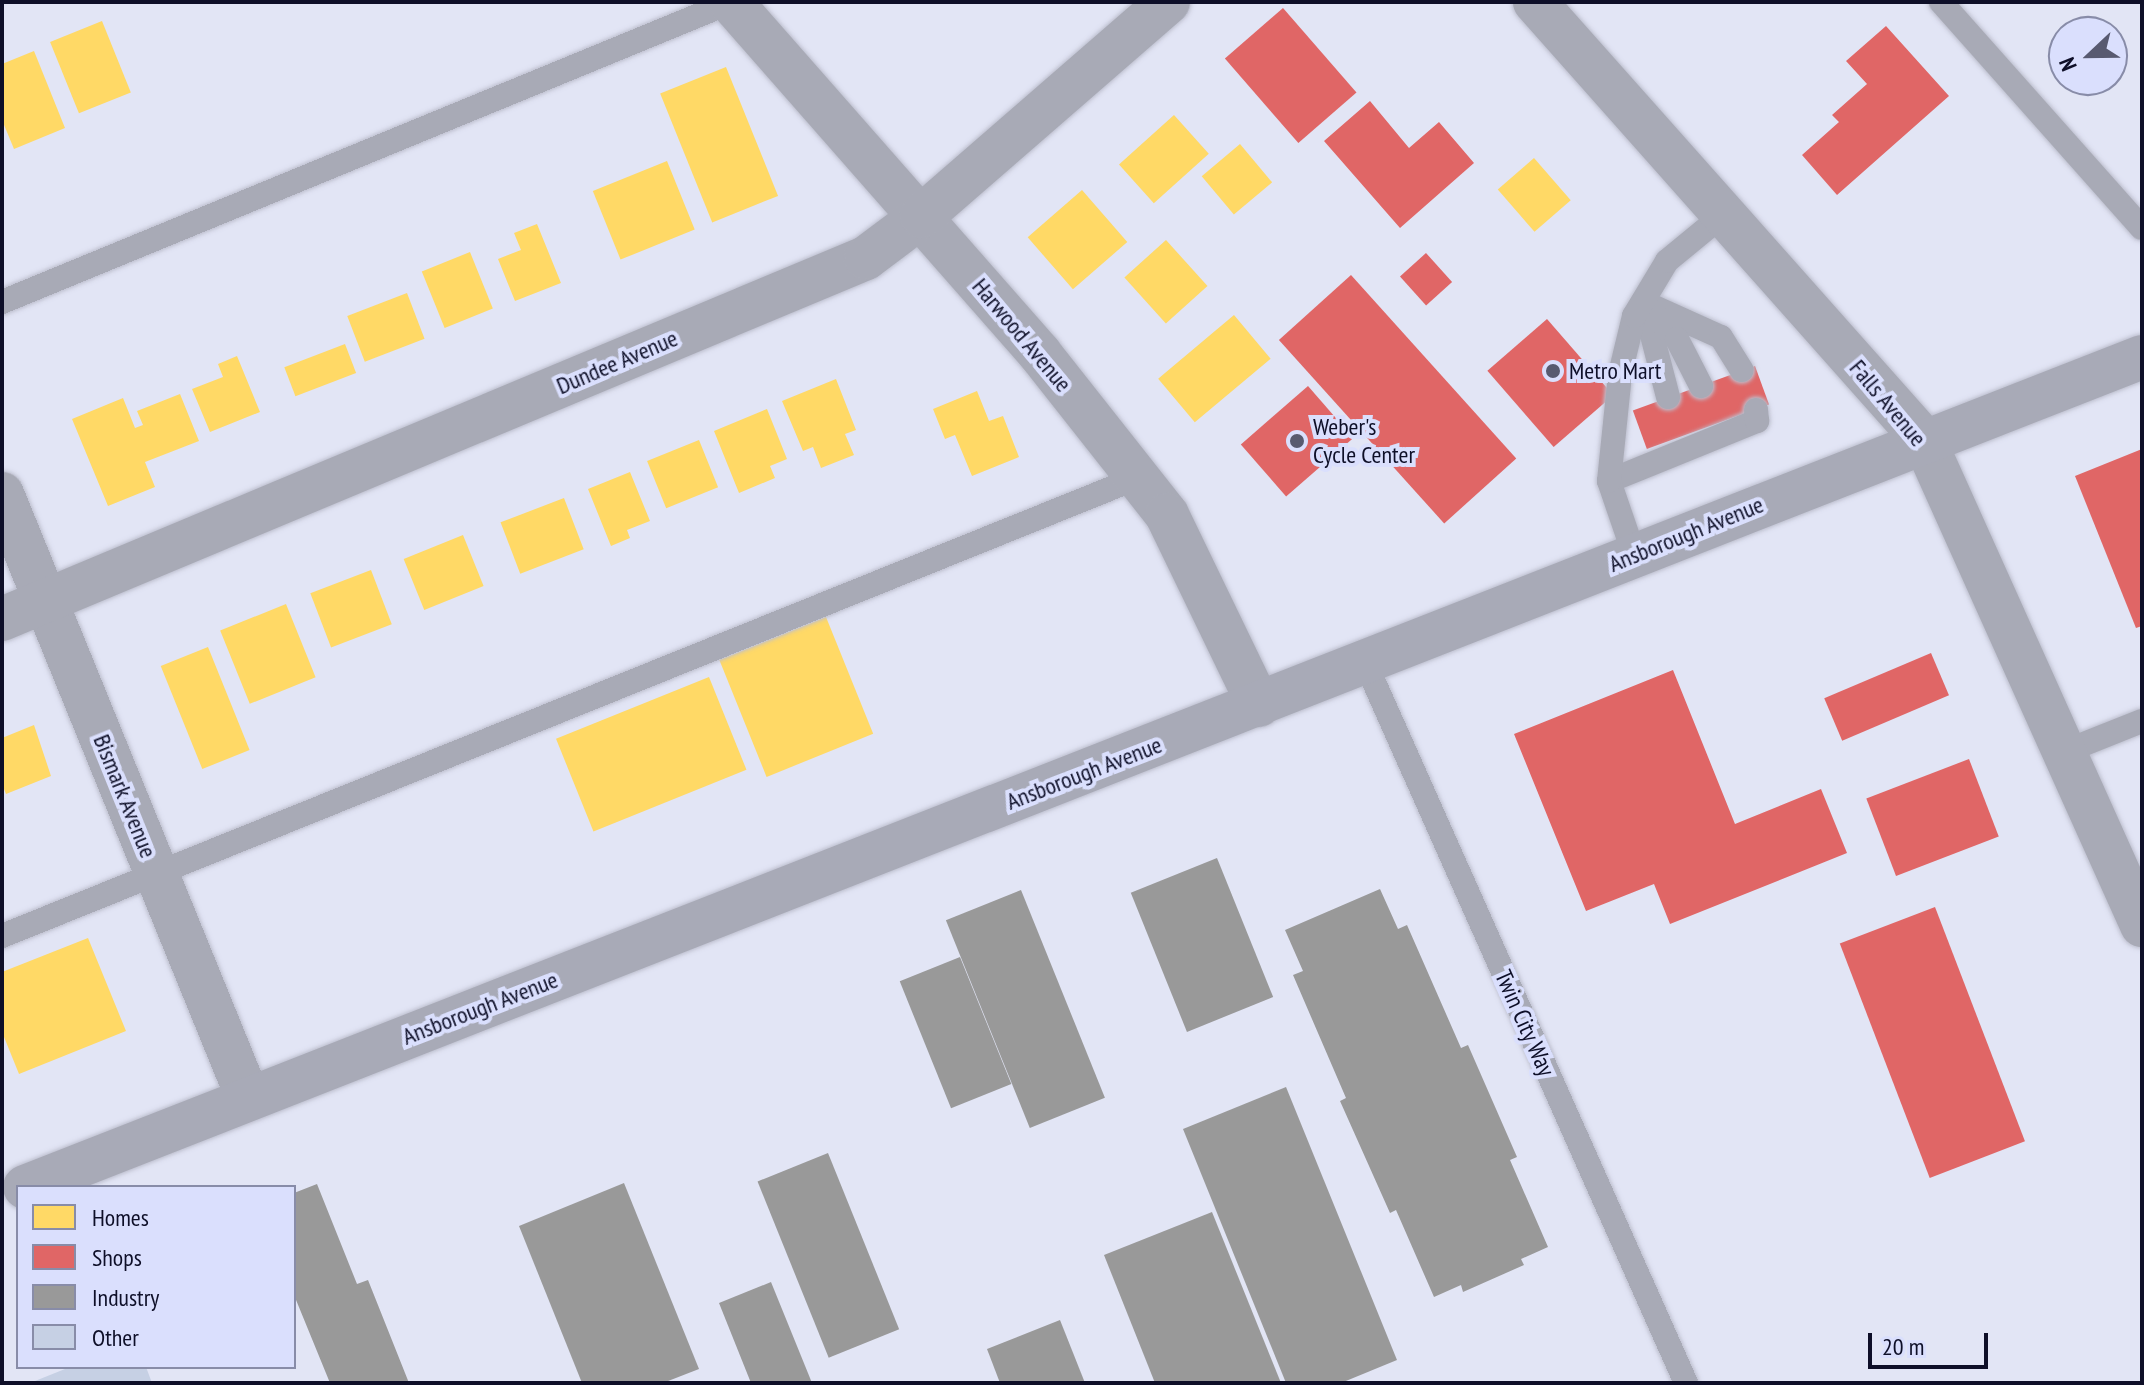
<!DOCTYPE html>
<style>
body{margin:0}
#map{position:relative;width:2144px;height:1385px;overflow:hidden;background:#e2e5f5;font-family:"PT Sans Narrow",sans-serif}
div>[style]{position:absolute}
.homes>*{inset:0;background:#ffd966;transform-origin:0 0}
.shops>*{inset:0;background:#e06666;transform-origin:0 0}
.industry>*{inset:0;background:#999;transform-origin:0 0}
.building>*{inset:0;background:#c6d0e4}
.roads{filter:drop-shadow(0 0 2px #bdbfce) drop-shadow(0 0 2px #bdbfce)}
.service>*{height:24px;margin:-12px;padding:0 12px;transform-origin:12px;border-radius:12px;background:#a8aab6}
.minor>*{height:44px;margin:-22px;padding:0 22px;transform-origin:22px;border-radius:22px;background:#a8aab6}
.tertiary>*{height:44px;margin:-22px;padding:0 22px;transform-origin:22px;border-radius:22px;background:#a8aab6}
.secondary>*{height:44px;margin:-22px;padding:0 22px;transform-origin:22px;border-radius:22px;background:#a8aab7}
.dots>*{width:22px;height:22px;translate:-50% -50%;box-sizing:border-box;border:4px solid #dadffd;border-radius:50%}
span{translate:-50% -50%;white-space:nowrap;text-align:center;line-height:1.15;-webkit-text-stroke:8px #dadffd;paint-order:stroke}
.street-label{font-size:24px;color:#0e0f28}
.poi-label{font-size:24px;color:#0e0f28}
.left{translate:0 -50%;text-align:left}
.frame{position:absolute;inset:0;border:4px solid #0e0f28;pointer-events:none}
.legend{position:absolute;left:16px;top:1185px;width:280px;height:184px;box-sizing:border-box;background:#dadffd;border:2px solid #888ca8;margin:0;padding:10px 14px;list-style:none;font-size:24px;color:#0e0f28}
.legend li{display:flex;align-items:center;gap:16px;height:40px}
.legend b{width:40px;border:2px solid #888ca8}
.north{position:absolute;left:2048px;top:16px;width:80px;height:80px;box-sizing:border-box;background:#dadffd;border:2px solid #888ca8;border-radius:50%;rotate:248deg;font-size:22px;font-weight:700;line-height:32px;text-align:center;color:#0e0f28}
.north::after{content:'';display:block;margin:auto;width:28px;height:36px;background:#585a70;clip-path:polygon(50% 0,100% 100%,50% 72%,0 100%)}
.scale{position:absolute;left:1868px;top:1333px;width:120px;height:36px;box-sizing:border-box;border:4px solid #0e0f28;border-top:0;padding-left:10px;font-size:24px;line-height:28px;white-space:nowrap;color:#0e0f28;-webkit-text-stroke:6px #dadffd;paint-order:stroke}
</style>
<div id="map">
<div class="homes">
<i style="left:102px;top:21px;width:77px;height:56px;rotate:68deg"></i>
<i style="clip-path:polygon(34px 51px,65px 128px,14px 149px,2px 120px,2px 64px)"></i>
<i style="left:726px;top:67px;width:139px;height:71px;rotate:68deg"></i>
<i style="left:1174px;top:115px;width:52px;height:74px;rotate:48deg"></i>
<i style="left:1240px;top:144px;width:50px;height:50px;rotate:50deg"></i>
<i style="left:1534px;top:158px;width:56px;height:48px;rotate:49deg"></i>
<i style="left:667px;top:161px;width:74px;height:80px;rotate:68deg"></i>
<i style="left:1082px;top:190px;width:69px;height:72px;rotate:49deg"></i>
<i style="clip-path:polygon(537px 224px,561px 283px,515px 301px,498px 259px,521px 250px,514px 233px)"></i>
<i style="left:1166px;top:240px;width:62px;height:56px;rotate:48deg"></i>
<i style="left:470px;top:252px;width:61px;height:52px;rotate:68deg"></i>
<i style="left:407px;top:293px;width:49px;height:64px;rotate:69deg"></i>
<i style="left:1234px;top:315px;width:57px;height:99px;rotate:50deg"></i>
<i style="left:345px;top:344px;width:31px;height:65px;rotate:69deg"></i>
<i style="clip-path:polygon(237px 356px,260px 412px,210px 432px,192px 389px,223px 377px,218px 364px)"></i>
<i style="clip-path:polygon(836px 379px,856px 430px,845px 434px,854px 455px,821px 468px,813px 447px,803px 451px,782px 401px)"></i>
<i style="clip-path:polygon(977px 391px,989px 421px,1003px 416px,1019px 457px,972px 476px,955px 435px,945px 439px,933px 409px)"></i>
<i style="clip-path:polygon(180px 394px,199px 441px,145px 462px,155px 487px,108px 506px,72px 419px,123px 398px,135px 428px,143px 425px,137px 411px)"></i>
<i style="clip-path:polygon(767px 409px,787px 459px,770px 466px,775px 478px,739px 493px,714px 431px)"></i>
<i style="left:699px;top:440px;width:51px;height:56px;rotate:68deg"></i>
<i style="clip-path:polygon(630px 472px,650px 521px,627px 530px,630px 538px,611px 546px,588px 489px)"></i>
<i style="left:564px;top:498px;width:55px;height:68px;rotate:69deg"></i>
<i style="left:463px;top:535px;width:55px;height:64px;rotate:68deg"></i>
<i style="left:371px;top:570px;width:58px;height:65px;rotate:69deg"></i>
<i style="left:286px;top:604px;width:79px;height:71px;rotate:68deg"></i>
<i style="left:826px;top:617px;width:126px;height:115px;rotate:68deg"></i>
<i style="left:208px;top:647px;width:111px;height:51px;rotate:68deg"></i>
<i style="left:709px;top:677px;width:100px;height:165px;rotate:68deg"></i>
<i style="clip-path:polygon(34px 725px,51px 776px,6px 794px,2px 784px,2px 738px)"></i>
<i style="clip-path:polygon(88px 938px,126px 1031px,19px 1074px,2px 1032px,2px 972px)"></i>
</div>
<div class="shops">
<i style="left:1283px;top:8px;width:112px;height:77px;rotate:49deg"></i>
<i style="clip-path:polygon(1886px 26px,1949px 96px,1837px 195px,1802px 155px,1839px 122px,1832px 115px,1867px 84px,1846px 61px)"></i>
<i style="clip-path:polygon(1370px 101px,1409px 148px,1439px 122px,1474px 163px,1400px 228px,1324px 141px)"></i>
<i style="left:1426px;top:253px;width:39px;height:35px;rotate:48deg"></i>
<i style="left:1351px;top:275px;width:247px;height:97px;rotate:48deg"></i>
<i style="left:1547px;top:319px;width:101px;height:79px;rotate:49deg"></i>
<i style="left:1755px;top:366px;width:41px;height:130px;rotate:70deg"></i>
<i style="left:1308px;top:386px;width:69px;height:89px;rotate:49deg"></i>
<i style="clip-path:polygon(2142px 449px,2142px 626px,2136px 628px,2075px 476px)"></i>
<i style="left:1931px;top:653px;width:46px;height:116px;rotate:67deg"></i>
<i style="clip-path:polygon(1673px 670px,1735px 824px,1821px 789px,1847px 853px,1670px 924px,1654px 884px,1586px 911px,1514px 734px)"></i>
<i style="left:1969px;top:759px;width:83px;height:110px;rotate:69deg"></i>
<i style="left:1935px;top:907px;width:251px;height:102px;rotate:69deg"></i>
</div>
<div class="industry">
<i style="left:1217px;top:858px;width:150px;height:93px;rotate:68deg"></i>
<i style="clip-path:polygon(1380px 889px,1398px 929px,1407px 925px,1461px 1048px,1468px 1045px,1517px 1157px,1510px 1160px,1548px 1247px,1521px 1259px,1524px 1265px,1463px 1292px,1461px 1285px,1434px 1297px,1396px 1210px,1390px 1213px,1340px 1101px,1346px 1098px,1293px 975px,1303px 971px,1285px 930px)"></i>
<i style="left:1021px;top:890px;width:224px;height:81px;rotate:68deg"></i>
<i style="left:960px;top:957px;width:137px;height:65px;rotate:68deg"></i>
<i style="clip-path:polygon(1286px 1087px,1397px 1360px,1341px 1383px,1286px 1383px,1183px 1129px)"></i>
<i style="left:828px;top:1153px;width:190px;height:76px;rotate:68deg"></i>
<i style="clip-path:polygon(624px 1183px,699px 1369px,663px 1383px,582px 1383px,519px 1226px)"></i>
<i style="clip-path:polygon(317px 1184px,357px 1284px,368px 1280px,409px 1383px,330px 1383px,294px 1295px,294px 1193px)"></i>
<i style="clip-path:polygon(1212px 1212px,1281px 1383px,1155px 1383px,1104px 1255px)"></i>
<i style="clip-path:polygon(771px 1282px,812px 1383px,751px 1383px,719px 1303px)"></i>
<i style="clip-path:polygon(1060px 1320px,1085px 1383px,1000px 1383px,987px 1349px)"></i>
</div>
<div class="building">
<i style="clip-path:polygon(70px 1367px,146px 1367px,152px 1383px,30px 1383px)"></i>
</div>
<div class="roads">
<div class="service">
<i style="left:1941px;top:2px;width:302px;rotate:48.4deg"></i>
<i style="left:2px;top:302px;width:788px;rotate:-22.37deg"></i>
<i style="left:1643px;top:302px;width:85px;rotate:24.2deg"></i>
<i style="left:1721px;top:337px;width:39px;rotate:58deg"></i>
<i style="left:1645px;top:308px;width:92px;rotate:75.5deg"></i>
<i style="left:1649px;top:309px;width:41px;rotate:47deg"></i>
<i style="left:1677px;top:339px;width:53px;rotate:62.9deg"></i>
<i style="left:1609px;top:481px;width:160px;rotate:-22.1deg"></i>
<i style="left:1757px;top:421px;width:11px;rotate:-95deg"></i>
<i style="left:1634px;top:554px;width:77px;rotate:-108.9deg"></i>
<i style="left:1609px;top:481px;width:108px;rotate:-84.1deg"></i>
<i style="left:1620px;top:374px;width:60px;rotate:-76.4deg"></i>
<i style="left:1634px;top:316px;width:64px;rotate:-59deg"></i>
<i style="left:1667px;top:261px;width:72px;rotate:-39.4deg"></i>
<i style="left:1365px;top:662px;width:789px;rotate:66deg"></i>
<i style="left:2064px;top:752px;width:84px;rotate:-21.7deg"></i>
<i style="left:2px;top:936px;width:1224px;rotate:-21.98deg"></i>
</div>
<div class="minor">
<i style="left:731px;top:2px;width:468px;rotate:48.7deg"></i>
<i style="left:1040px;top:354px;width:205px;rotate:51.7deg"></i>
<i style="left:1167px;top:515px;width:211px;rotate:64.2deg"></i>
<i style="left:2px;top:494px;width:652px;rotate:67.84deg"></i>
<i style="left:2px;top:619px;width:936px;rotate:-22.68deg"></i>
<i style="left:866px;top:258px;width:70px;rotate:-36.9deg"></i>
<i style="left:922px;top:216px;width:326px;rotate:-41deg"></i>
</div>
<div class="tertiary">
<i style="left:1535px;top:2px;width:586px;rotate:48.39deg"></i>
<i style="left:1924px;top:440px;width:532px;rotate:65.8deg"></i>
</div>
<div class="secondary">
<i style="left:25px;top:1187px;width:2274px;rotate:-21.41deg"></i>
</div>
</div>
<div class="dots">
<i style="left:1553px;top:371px;background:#585a70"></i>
<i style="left:1297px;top:441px;background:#585a70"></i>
</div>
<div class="street-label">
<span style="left:1022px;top:335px;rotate:50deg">Harwood Avenue</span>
<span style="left:617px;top:362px;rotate:-23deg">Dundee Avenue</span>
<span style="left:1888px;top:403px;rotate:50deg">Falls Avenue</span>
<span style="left:1686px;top:534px;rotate:-22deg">Ansborough Avenue</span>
<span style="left:1084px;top:773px;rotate:-21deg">Ansborough Avenue</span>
<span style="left:125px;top:796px;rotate:68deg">Bismark Avenue</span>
<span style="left:480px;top:1008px;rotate:-21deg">Ansborough Avenue</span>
<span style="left:1525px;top:1023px;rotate:66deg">Twin City Way</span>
</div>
<div class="poi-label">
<span class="left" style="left:1569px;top:371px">Metro Mart</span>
<span class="left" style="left:1313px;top:441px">Weber's<br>Cycle Center</span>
</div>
<div class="frame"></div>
<ul class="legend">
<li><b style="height:22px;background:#ffd966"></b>Homes</li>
<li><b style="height:22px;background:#e06666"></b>Shops</li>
<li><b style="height:22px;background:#999"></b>Industry</li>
<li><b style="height:22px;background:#c6d0e4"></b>Other</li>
</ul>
<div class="north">N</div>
<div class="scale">20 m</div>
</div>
